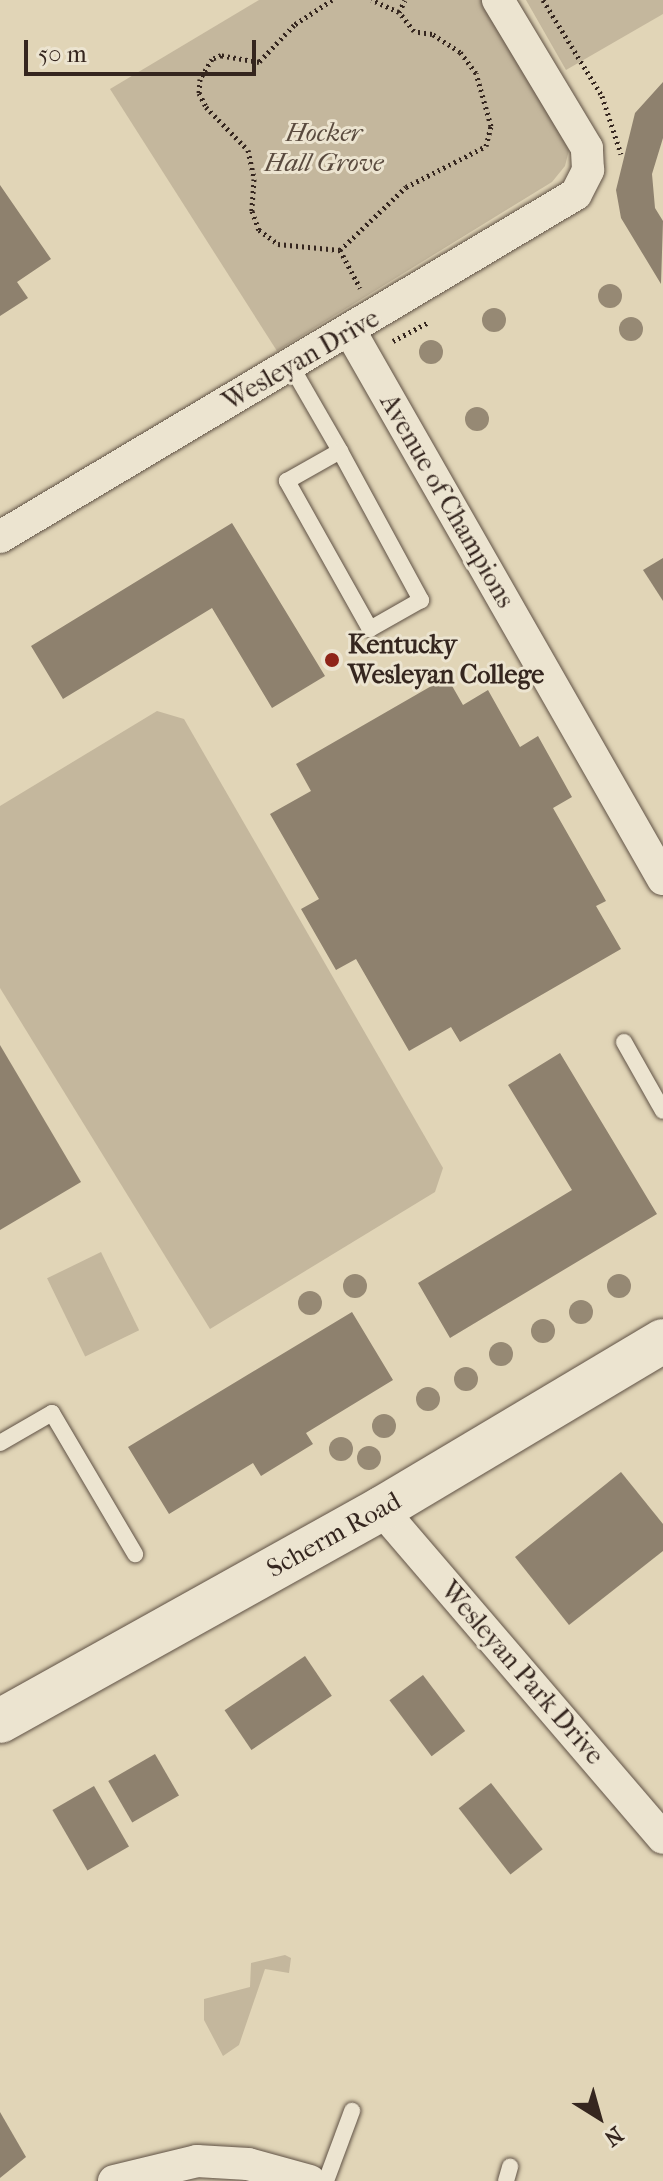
<!DOCTYPE html>
<style>
body{margin:0}
#map{position:relative;width:663px;height:2181px;overflow:hidden;background:#e1d5b7;font-family:"IM FELL French Canon",serif}
div>[style]{position:absolute}
.green>*{inset:0;background:#c4b79d;transform-origin:0 0}
.building>*{inset:0;background:#8e816e;transform-origin:0 0}
.path>*{height:5px;margin-top:-2.5px;transform-origin:0;background:repeating-linear-gradient(90deg,#35261f 0 2px,transparent 0 6px)}
.roads{filter:drop-shadow(0 0 2px #605245) drop-shadow(0 0 2px #605245)}
.lane>*{height:16px;margin:-8px;padding:0 8px;transform-origin:8px;border-radius:8px;background:#ece4d0}
.street>*{height:32px;margin:-16px;padding:0 16px;transform-origin:16px;border-radius:16px;background:#ece4d0}
.secondary>*{height:44px;margin:-22px;padding:0 22px;transform-origin:22px;border-radius:22px;background:#ece4d0}
.trees>*{width:24px;height:24px;margin:-12px;border-radius:50%;background:#968974}
.dots>*{width:22px;height:22px;translate:-50% -50%;box-sizing:border-box;border:4px solid #ece4d0;border-radius:50%}
span{translate:-50% -50%;white-space:nowrap;text-align:center;line-height:1.15;-webkit-text-stroke:6px #ece4d0;paint-order:stroke}
.park-label{font-size:26px;color:#594a3e;font-style:italic}
.street-label{font-size:26px;color:#35261f}
.poi-label{font-size:26px;color:#35261f;font-weight:700}
.left{translate:0 -50%;text-align:left}
.north{position:absolute;left:559px;top:2077px;width:80px;height:80px;-webkit-text-stroke:6px #ece4d0;paint-order:stroke;rotate:143deg;font-size:22px;font-weight:700;line-height:32px;text-align:center;color:#35261f}
.north::after{content:'';display:block;margin:auto;width:28px;height:36px;background:#35261f;clip-path:polygon(50% 0,100% 100%,50% 72%,0 100%)}
.scale{position:absolute;left:24px;top:40px;width:232px;height:36px;box-sizing:border-box;border:4px solid #35261f;border-top:0;padding-left:10px;font-size:24px;line-height:28px;white-space:nowrap;color:#35261f;-webkit-text-stroke:6px #ece4d0;paint-order:stroke}
</style>
<div id="map">
<div class="green">
<i style="clip-path:polygon(259px 0,483px 0,569px 150px,565px 166px,552px 182px,277px 351px,110px 89px)"></i>
<i style="clip-path:polygon(526px 0,663px 0,663px 14px,566px 70px)"></i>
<i style="clip-path:polygon(157px 711px,184px 719px,443px 1168px,435px 1192px,210px 1329px,0 988px,0 806px)"></i>
<i style="left:101px;top:1252px;width:87px;height:60px;rotate:64deg"></i>
<i style="clip-path:polygon(285px 1955px,291px 1958px,289px 1973px,265px 1969px,239px 2045px,223px 2056px,204px 2020px,204px 1999px,250px 1987px,251px 1963px)"></i>
</div>
<div class="building">
<i style="clip-path:polygon(663px 82px,663px 138px,652px 174px,655px 208px,663px 221px,661px 284px,621px 218px,616px 190px,635px 113px)"></i>
<i style="clip-path:polygon(0 185px,51px 259px,17px 282px,28px 298px,0 316px)"></i>
<i style="clip-path:polygon(232px 523px,325px 676px,272px 708px,212px 608px,63px 699px,31px 646px)"></i>
<i style="clip-path:polygon(663px 558px,663px 601px,643px 570px)"></i>
<i style="clip-path:polygon(447px 677px,463px 705px,488px 690px,520px 747px,538px 736px,572px 797px,553px 808px,606px 901px,596px 906px,621px 949px,460px 1042px,451px 1027px,409px 1051px,356px 959px,336px 970px,301px 909px,319px 899px,270px 814px,311px 791px,296px 764px)"></i>
<i style="clip-path:polygon(0 1045px,81px 1182px,0 1230px)"></i>
<i style="clip-path:polygon(560px 1053px,657px 1214px,450px 1338px,418px 1283px,572px 1190px,508px 1085px)"></i>
<i style="clip-path:polygon(352px 1312px,393px 1380px,306px 1433px,313px 1444px,261px 1476px,253px 1463px,169px 1514px,128px 1447px)"></i>
<i style="clip-path:polygon(621px 1472px,663px 1524px,663px 1551px,569px 1625px,515px 1557px)"></i>
<i style="left:305px;top:1656px;width:48px;height:97px;rotate:56deg"></i>
<i style="left:423px;top:1675px;width:70px;height:42px;rotate:53deg"></i>
<i style="left:155px;top:1754px;width:48px;height:54px;rotate:60deg"></i>
<i style="left:491px;top:1783px;width:84px;height:41px;rotate:52deg"></i>
<i style="left:94px;top:1786px;width:70px;height:48px;rotate:60deg"></i>
<i style="clip-path:polygon(0 2112px,26px 2157px,0 2178px)"></i>
</div>
<div class="path">
<i style="left:332px;top:0;width:45px;rotate:146.7deg"></i>
<i style="left:294px;top:25px;width:51px;rotate:133.4deg"></i>
<i style="left:259px;top:62px;width:39px;rotate:-170deg"></i>
<i style="left:221px;top:55px;width:10px;rotate:156deg"></i>
<i style="left:212px;top:59px;width:23px;rotate:121deg"></i>
<i style="left:200px;top:79px;width:14px;rotate:94deg"></i>
<i style="left:199px;top:93px;width:16px;rotate:63deg"></i>
<i style="left:206px;top:107px;width:60px;rotate:45.7deg"></i>
<i style="left:248px;top:150px;width:30px;rotate:78deg"></i>
<i style="left:254px;top:179px;width:32px;rotate:94deg"></i>
<i style="left:252px;top:211px;width:20px;rotate:70deg"></i>
<i style="left:259px;top:230px;width:24px;rotate:36deg"></i>
<i style="left:278px;top:244px;width:62px;rotate:5.5deg"></i>
<i style="left:340px;top:250px;width:91px;rotate:-43.7deg"></i>
<i style="left:406px;top:187px;width:90px;rotate:-27.1deg"></i>
<i style="left:486px;top:146px;width:21px;rotate:-76deg"></i>
<i style="left:491px;top:126px;width:55px;rotate:-105.8deg"></i>
<i style="left:476px;top:73px;width:26px;rotate:-127deg"></i>
<i style="left:460px;top:52px;width:33px;rotate:-147deg"></i>
<i style="left:432px;top:34px;width:18px;rotate:-171deg"></i>
<i style="left:414px;top:31px;width:24px;rotate:-128deg"></i>
<i style="left:399px;top:12px;width:30px;rotate:-156deg"></i>
<i style="left:543px;top:0;width:113px;rotate:58.4deg"></i>
<i style="left:602px;top:96px;width:61px;rotate:71.9deg"></i>
<i style="left:399px;top:12px;width:13px;rotate:-63deg"></i>
<i style="left:340px;top:250px;width:43px;rotate:62.2deg"></i>
<i style="left:393px;top:341px;width:40px;rotate:-28deg"></i>
</div>
<div class="roads">
<div class="lane">
<i style="left:291px;top:366px;width:98px;rotate:60deg"></i>
<i style="left:340px;top:451px;width:170px;rotate:61.5deg"></i>
<i style="left:421px;top:600px;width:59px;rotate:150.4deg"></i>
<i style="left:370px;top:629px;width:170px;rotate:-119.3deg"></i>
<i style="left:287px;top:481px;width:61px;rotate:-29.5deg"></i>
<i style="left:624px;top:1042px;width:79px;rotate:60.5deg"></i>
<i style="left:0;top:1443px;width:60px;rotate:-30deg"></i>
<i style="left:52px;top:1413px;width:164px;rotate:59.5deg"></i>
<i style="left:326px;top:2181px;width:75px;rotate:-69.6deg"></i>
<i style="left:506px;top:2181px;width:15px;rotate:-74deg"></i>
</div>
<div class="street">
<i style="left:350px;top:331px;width:631px;rotate:60.27deg"></i>
<i style="left:0;top:537px;width:670px;rotate:-30.77deg"></i>
<i style="left:576px;top:194px;width:27px;rotate:-63deg"></i>
<i style="left:588px;top:170px;width:22px;rotate:-93deg"></i>
<i style="left:587px;top:148px;width:173px;rotate:-121deg"></i>
<i style="left:381px;top:1509px;width:433px;rotate:49.4deg"></i>
<i style="left:114px;top:2181px;width:85px;rotate:-13.5deg"></i>
<i style="left:197px;top:2161px;width:51px;rotate:3.4deg"></i>
<i style="left:248px;top:2164px;width:64px;rotate:15.3deg"></i>
</div>
<div class="secondary">
<i style="left:0;top:1721px;width:436px;rotate:-29.1deg"></i>
<i style="left:381px;top:1509px;width:328px;rotate:-30.8deg"></i>
</div>
</div>
<div class="trees">
<i style="left:610px;top:296px"></i>
<i style="left:494px;top:320px"></i>
<i style="left:631px;top:329px"></i>
<i style="left:431px;top:352px"></i>
<i style="left:477px;top:419px"></i>
<i style="left:355px;top:1286px"></i>
<i style="left:619px;top:1286px"></i>
<i style="left:310px;top:1303px"></i>
<i style="left:581px;top:1312px"></i>
<i style="left:543px;top:1331px"></i>
<i style="left:501px;top:1354px"></i>
<i style="left:466px;top:1379px"></i>
<i style="left:428px;top:1399px"></i>
<i style="left:384px;top:1426px"></i>
<i style="left:341px;top:1449px"></i>
<i style="left:369px;top:1458px"></i>
</div>
<div class="dots">
<i style="left:332px;top:660px;background:#8f2418"></i>
</div>
<div class="park-label">
<span style="left:324px;top:148px">Hocker<br>Hall Grove</span>
</div>
<div class="street-label">
<span style="left:301px;top:360px;rotate:-30deg">Wesleyan Drive</span>
<span style="left:447px;top:501px;rotate:60deg">Avenue of Champions</span>
<span style="left:334px;top:1535px;rotate:-29deg">Scherm Road</span>
<span style="left:522px;top:1673px;rotate:49deg">Wesleyan Park Drive</span>
</div>
<div class="poi-label">
<span class="left" style="left:348px;top:660px">Kentucky<br>Wesleyan College</span>
</div>
<div class="north">N</div>
<div class="scale">50 m</div>
</div>
